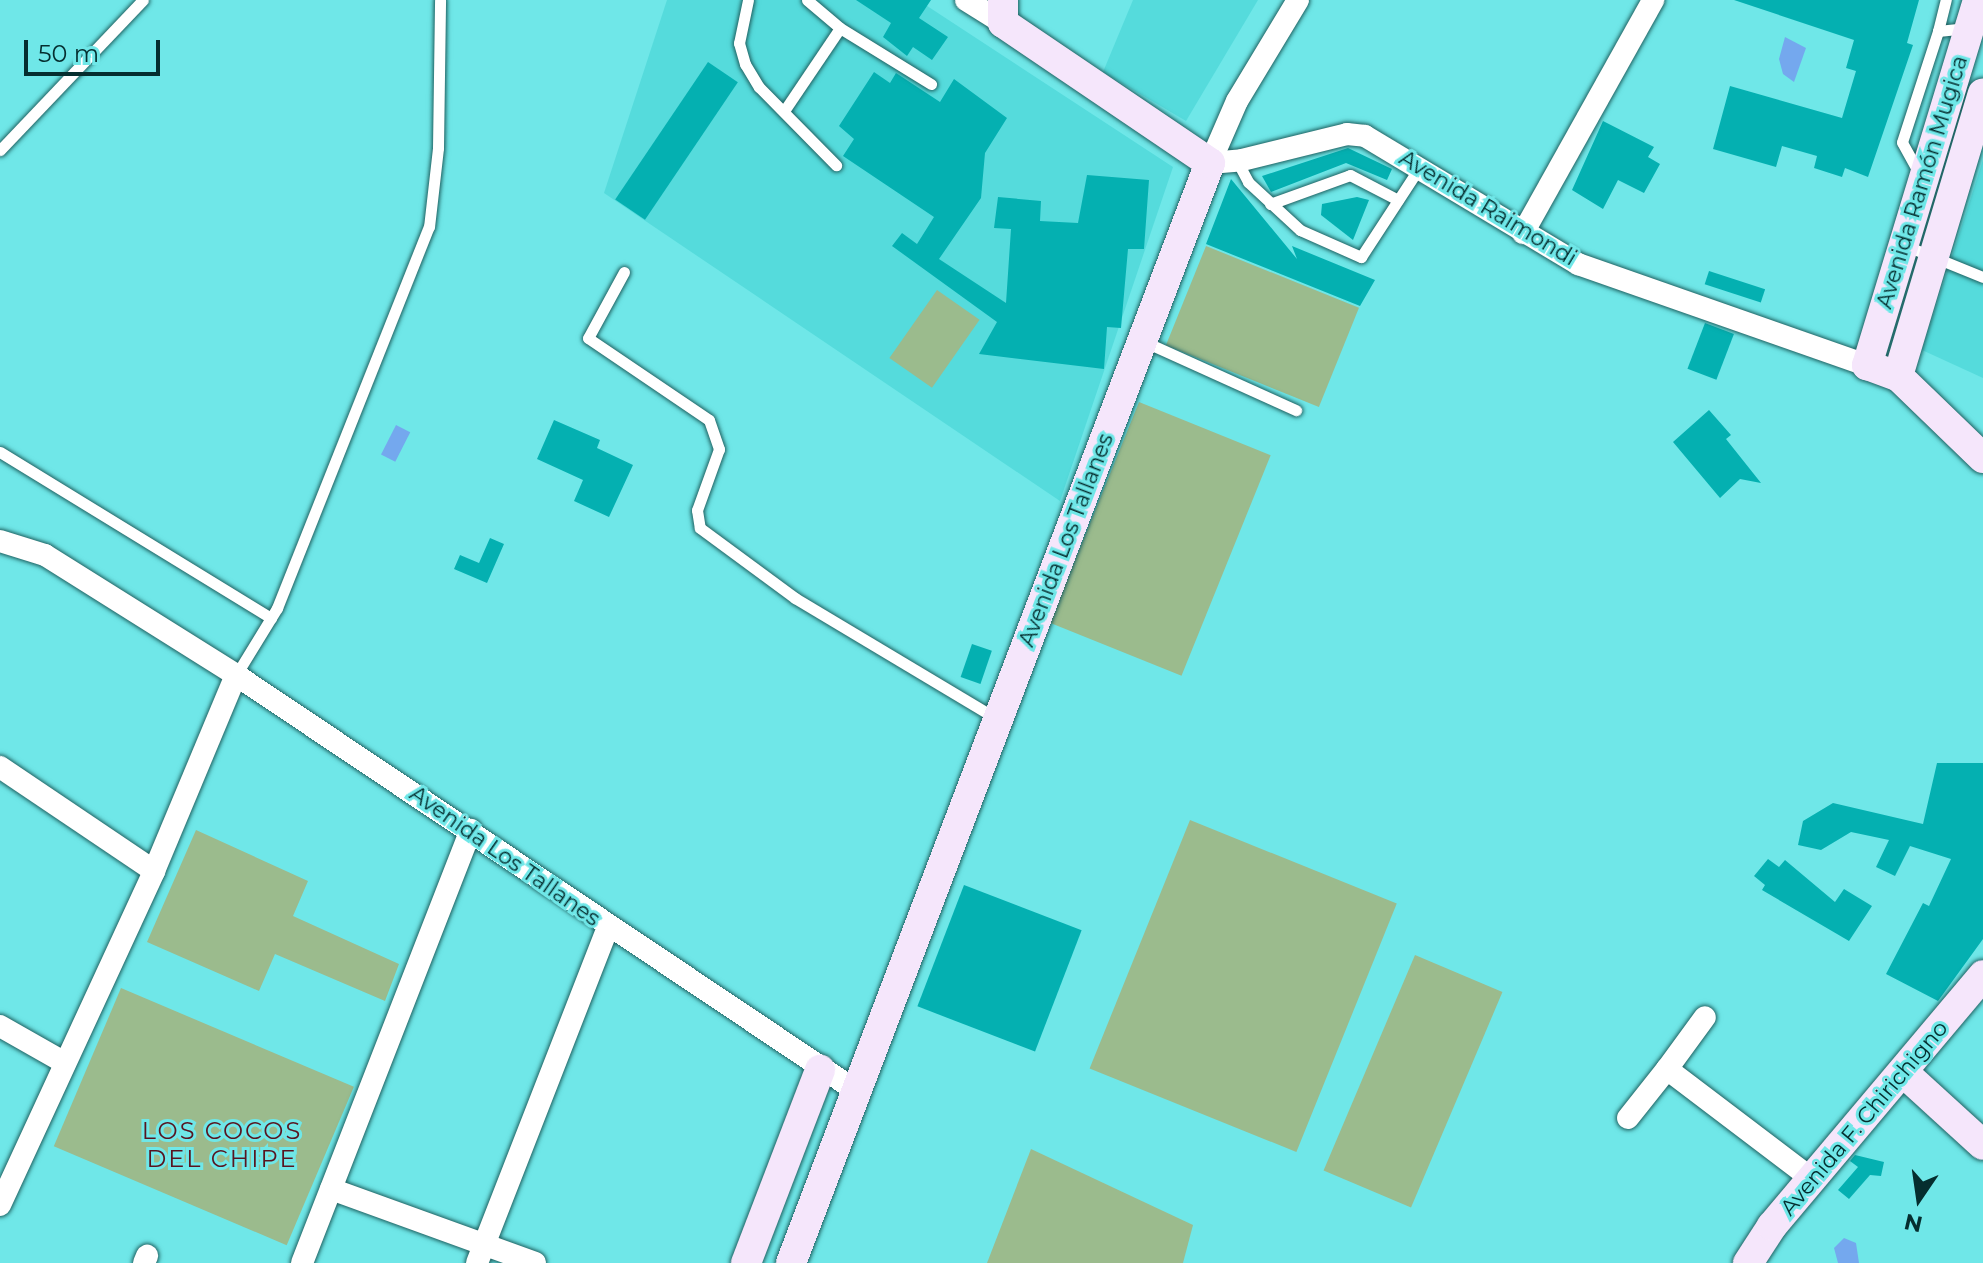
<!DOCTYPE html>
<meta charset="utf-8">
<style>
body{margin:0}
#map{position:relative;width:1983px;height:1263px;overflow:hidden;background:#6fe7e8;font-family:Montserrat,sans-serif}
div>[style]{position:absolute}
.built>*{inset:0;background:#55dbdc}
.green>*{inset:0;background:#9bbb8d;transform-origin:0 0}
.water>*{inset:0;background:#74a8ee;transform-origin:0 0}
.building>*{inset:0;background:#04b0b1;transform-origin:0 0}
.roads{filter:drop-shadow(0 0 2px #1f6161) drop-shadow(0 0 2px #1f6161)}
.lane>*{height:11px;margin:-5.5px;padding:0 5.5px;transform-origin:5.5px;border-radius:5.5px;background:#fff}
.street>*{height:22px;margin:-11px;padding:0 11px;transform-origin:11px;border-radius:11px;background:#fff}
.secondary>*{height:30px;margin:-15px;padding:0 15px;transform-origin:15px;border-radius:15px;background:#f5e6fb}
span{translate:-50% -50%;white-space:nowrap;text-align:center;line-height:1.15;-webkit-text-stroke:6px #6fe7e8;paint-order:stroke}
.street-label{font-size:22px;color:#052e2f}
.neighbourhood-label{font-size:24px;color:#59141f;letter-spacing:2px}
.north{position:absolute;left:1879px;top:1159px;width:80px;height:80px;-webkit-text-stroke:6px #6fe7e8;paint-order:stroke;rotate:193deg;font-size:22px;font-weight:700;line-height:32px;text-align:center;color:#052e2f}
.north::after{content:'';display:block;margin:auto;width:28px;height:36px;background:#052e2f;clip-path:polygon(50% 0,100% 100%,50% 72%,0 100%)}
.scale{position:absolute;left:24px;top:40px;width:136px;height:36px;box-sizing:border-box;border:4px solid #052e2f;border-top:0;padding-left:10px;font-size:24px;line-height:28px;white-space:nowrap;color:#052e2f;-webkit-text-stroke:6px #6fe7e8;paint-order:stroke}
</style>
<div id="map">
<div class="built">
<i style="clip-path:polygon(667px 0,918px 0,1173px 167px,1060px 501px,604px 193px)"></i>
<i style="clip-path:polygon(1133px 0,1258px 0,1186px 121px,1103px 72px)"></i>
<i style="clip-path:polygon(1983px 160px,1983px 378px,1922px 350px)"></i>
</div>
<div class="green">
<i style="left:1206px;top:246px;width:165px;height:107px;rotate:22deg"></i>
<i style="left:937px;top:290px;width:52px;height:83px;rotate:35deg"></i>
<i style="left:1139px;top:402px;width:142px;height:238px;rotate:22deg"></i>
<i style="left:1190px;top:820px;width:223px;height:268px;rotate:22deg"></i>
<i style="clip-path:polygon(196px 830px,308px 881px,293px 916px,399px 964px,385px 1001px,275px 954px,259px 991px,147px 942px)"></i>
<i style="left:1415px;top:955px;width:95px;height:234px;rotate:23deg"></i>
<i style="left:121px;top:988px;width:253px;height:172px;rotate:23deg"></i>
<i style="clip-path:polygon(1031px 1149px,1193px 1225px,1183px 1263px,987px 1263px)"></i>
</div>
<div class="water">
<i style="clip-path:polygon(1785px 37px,1806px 48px,1794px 82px,1783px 74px,1779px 59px)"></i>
<i style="left:396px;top:425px;width:16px;height:33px;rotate:27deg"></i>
<i style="clip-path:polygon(1844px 1238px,1856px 1243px,1859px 1263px,1838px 1263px,1834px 1248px)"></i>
</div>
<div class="building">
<i style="clip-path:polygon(856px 0,931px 0,919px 18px,948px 37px,932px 60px,913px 47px,907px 56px,883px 37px,891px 23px)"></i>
<i style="clip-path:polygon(1734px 0,1919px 0,1907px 43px,1913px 45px,1868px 177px,1845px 168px,1842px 177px,1814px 168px,1817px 156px,1782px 146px,1776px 167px,1713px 149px,1730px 86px,1842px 118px,1856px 71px,1846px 68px,1854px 40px)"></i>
<i style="left:708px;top:62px;width:36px;height:166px;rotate:34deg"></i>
<i style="clip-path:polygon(874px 72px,890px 83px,896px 73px,940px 102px,954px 79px,1007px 118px,985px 153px,981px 198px,939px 259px,1006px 303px,1011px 229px,994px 228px,998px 197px,1041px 201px,1040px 221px,1078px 223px,1087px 175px,1149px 180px,1144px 249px,1128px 249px,1121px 328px,1107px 327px,1104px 369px,979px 354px,997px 322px,892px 246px,902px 233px,917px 244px,934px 217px,843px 156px,854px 139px,839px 126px)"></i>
<i style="clip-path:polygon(1603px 121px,1654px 147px,1648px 157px,1660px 164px,1644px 193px,1618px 180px,1603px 209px,1572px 190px)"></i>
<i style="clip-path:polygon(1348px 148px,1392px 169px,1387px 180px,1346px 163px,1271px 192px,1262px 176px)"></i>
<i style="clip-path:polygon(1231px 179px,1297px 259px,1292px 246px,1375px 280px,1360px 306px,1206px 244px)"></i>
<i style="clip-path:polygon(1357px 197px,1369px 200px,1353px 240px,1321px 215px,1322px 204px)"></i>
<i style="left:1709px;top:271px;width:59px;height:14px;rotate:18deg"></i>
<i style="left:1705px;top:323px;width:31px;height:49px;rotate:21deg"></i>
<i style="clip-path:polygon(1709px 410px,1731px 435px,1726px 439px,1761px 483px,1740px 479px,1720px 498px,1673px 442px)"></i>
<i style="clip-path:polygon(554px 420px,600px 440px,597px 448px,633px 465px,609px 517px,574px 501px,583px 480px,537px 459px)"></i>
<i style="clip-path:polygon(490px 538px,504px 544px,487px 583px,454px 569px,460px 555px,479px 563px)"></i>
<i style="left:972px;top:644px;width:21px;height:35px;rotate:19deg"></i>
<i style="clip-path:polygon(1937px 763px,1983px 763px,1983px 939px,1938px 1001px,1886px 974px,1923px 903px,1929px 906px,1951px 859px,1910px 846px,1895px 876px,1876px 867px,1889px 840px,1851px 832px,1821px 850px,1798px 845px,1803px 821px,1833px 803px,1923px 824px)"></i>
<i style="clip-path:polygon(1768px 859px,1779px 867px,1785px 860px,1835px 902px,1844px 889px,1872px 906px,1849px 941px,1762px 890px,1765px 885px,1754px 876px)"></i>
<i style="left:964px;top:885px;width:126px;height:130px;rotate:21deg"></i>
<i style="clip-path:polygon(1855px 1155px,1884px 1162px,1881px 1176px,1870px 1175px,1849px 1199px,1838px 1190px,1858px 1167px,1850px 1161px)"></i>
</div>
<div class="roads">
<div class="lane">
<i style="left:748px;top:0;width:44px;rotate:101.8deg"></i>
<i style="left:739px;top:43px;width:22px;rotate:74deg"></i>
<i style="left:745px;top:64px;width:27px;rotate:59deg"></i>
<i style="left:759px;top:87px;width:110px;rotate:45.4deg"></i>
<i style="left:807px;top:0;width:43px;rotate:40.3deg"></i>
<i style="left:840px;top:28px;width:107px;rotate:31.6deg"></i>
<i style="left:1938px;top:31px;width:32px;rotate:-76deg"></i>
<i style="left:784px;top:111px;width:100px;rotate:-56deg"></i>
<i style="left:0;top:150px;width:207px;rotate:-46.4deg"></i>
<i style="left:1237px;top:161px;width:24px;rotate:62deg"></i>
<i style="left:1248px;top:182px;width:71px;rotate:42.7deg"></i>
<i style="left:1300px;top:230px;width:67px;rotate:23.9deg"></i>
<i style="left:1361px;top:257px;width:106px;rotate:-56.9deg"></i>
<i style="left:1919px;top:173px;width:35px;rotate:-119deg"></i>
<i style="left:1902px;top:142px;width:117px;rotate:-72deg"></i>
<i style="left:1938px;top:31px;width:27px;rotate:-6deg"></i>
<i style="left:1270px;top:204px;width:85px;rotate:-19.9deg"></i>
<i style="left:1350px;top:175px;width:54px;rotate:27.5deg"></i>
<i style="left:1904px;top:245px;width:85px;rotate:22.1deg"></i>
<i style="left:624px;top:272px;width:75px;rotate:118.6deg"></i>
<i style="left:588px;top:338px;width:146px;rotate:34.1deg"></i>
<i style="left:709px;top:420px;width:31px;rotate:71deg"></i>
<i style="left:719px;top:449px;width:65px;rotate:109.8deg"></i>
<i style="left:697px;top:510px;width:18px;rotate:81deg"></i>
<i style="left:700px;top:528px;width:118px;rotate:36.4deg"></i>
<i style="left:795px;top:598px;width:235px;rotate:30.9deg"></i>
<i style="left:1143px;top:341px;width:168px;rotate:24.3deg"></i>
<i style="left:0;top:452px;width:318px;rotate:31.5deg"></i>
<i style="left:236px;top:675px;width:79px;rotate:-58.5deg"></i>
<i style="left:277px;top:608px;width:410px;rotate:-68.3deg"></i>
<i style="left:429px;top:227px;width:80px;rotate:-83.5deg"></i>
<i style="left:438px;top:148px;width:148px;rotate:-89.2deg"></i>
</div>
<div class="street">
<i style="left:966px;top:0;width:44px;rotate:31.9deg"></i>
<i style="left:1298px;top:0;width:118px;rotate:121.1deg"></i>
<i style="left:1237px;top:101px;width:68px;rotate:113.5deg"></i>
<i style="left:1210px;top:163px;width:32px;rotate:-5deg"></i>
<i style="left:1242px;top:160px;width:108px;rotate:-13.9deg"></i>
<i style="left:1347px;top:134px;width:18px;rotate:6deg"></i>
<i style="left:1365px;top:136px;width:249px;rotate:31deg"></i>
<i style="left:1578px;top:264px;width:306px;rotate:19.3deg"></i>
<i style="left:1523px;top:233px;width:267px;rotate:-60.8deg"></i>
<i style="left:0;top:541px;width:47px;rotate:17.3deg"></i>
<i style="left:45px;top:555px;width:226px;rotate:32.1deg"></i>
<i style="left:236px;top:675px;width:745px;rotate:33.84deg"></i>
<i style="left:0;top:767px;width:186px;rotate:34deg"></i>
<i style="left:0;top:1026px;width:75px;rotate:29.6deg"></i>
<i style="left:1667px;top:1069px;width:64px;rotate:-53.8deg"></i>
<i style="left:1628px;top:1118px;width:63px;rotate:-51.5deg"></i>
<i style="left:1667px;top:1069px;width:182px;rotate:37.2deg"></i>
<i style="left:331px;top:1189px;width:217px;rotate:19.9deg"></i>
<i style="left:0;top:1205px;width:368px;rotate:-65.2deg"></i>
<i style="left:154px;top:871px;width:212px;rotate:-67.3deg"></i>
<i style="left:144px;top:1263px;width:8px;rotate:-67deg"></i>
<i style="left:302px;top:1263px;width:465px;rotate:-68.7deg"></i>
<i style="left:477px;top:1263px;width:361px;rotate:-68.7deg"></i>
</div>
<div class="secondary">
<i style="left:1978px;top:0;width:382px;rotate:106.9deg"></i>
<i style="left:1867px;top:365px;width:33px;rotate:20deg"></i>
<i style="left:1898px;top:376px;width:118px;rotate:44deg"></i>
<i style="left:1898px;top:376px;width:295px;rotate:-73.3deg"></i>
<i style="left:1903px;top:1072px;width:108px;rotate:42.4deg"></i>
<i style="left:746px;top:1263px;width:207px;rotate:-69deg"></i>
<i style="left:791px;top:1263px;width:1177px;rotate:-69.15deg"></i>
<i style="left:1210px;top:163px;width:250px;rotate:-145.9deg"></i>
<i style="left:1003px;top:23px;width:23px;rotate:-90deg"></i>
<i style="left:1748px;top:1263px;width:44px;rotate:-57deg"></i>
<i style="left:1772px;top:1226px;width:328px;rotate:-49.9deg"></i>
</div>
</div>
<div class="street-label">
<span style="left:1922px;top:182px;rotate:-73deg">Avenida Ramón Mugica</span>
<span style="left:1488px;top:208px;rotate:31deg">Avenida Raimondi</span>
<span style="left:1066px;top:540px;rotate:-69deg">Avenida Los Tallanes</span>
<span style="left:505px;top:856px;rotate:35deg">Avenida Los Tallanes</span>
<span style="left:1864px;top:1118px;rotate:-50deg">Avenida F. Chirichigno</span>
</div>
<div class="neighbourhood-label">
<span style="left:222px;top:1145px">LOS COCOS<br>DEL CHIPE</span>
</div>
<div class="north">N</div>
<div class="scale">50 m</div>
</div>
